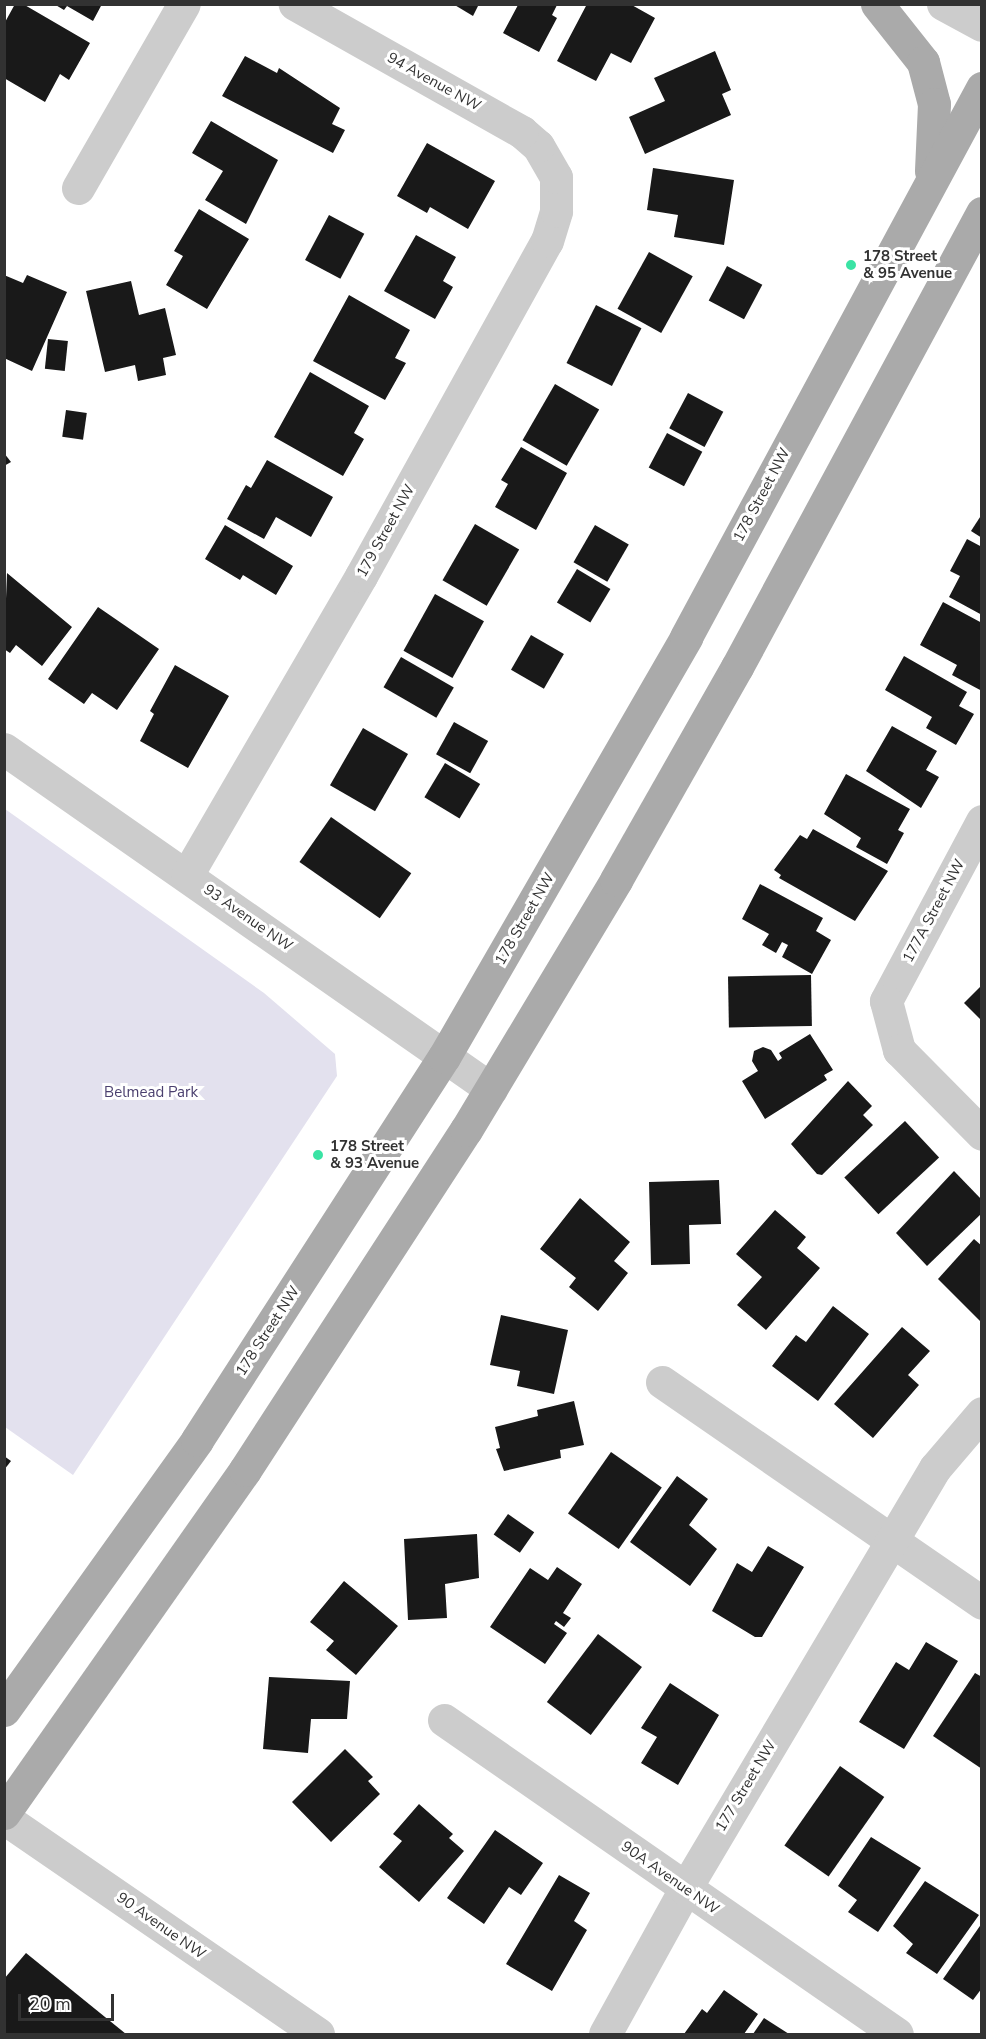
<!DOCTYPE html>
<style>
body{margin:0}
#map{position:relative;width:986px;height:2039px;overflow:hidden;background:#fff;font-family:"Nunito Sans",sans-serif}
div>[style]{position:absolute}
.green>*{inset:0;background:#e3e1ee}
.building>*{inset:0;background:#191919;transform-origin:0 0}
.minor>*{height:33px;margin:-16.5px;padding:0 16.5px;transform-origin:16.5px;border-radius:16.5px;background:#ccc}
.major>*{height:33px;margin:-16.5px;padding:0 16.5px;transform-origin:16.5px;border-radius:16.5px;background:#aaa}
.dots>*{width:16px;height:16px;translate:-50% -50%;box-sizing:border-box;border:3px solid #fff;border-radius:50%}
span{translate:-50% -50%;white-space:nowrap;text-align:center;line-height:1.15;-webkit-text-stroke:6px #fff;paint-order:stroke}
.street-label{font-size:15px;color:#323232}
.poi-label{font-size:15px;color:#323232;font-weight:700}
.left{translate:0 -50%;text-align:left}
.park-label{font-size:15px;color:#4a3f6e}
.frame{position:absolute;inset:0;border:6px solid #323232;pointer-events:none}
.scale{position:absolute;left:18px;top:1994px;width:96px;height:27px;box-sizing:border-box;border:3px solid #323232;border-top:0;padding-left:8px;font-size:18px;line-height:21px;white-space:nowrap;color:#323232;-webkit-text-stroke:4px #fff;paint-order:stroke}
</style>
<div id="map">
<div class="green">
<i style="clip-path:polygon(5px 809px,264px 993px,335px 1054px,337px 1076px,73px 1475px,5px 1427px)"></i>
</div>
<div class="building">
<i style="clip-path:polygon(15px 4px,23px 4px,90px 43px,69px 80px,60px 74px,45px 102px,4px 78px,4px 24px)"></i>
<i style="clip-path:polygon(54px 4px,102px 4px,93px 21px,67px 6px,64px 10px)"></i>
<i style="clip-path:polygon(453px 4px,479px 4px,473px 16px)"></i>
<i style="clip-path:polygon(587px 4px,630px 4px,655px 18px,631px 63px,611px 53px,596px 81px,557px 61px)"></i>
<i style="clip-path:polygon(518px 5px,557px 5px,552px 15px,557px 18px,539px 52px,503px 33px)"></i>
<i style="clip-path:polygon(715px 51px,731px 90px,722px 94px,731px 115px,645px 154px,629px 117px,665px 101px,654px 78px)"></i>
<i style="clip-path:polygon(245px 56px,277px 73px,279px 68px,340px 108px,332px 124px,345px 130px,333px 153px,222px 96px)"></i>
<i style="clip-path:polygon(211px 121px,278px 160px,246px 224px,205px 200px,223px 171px,192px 153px)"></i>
<i style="clip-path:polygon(427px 143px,495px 181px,468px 229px,430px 207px,427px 213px,397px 196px)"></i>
<i style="clip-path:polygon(653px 168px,734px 180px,724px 245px,674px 237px,678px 215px,647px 210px)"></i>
<i style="clip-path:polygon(199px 209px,249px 239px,207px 309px,166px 285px,183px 256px,174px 251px)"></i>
<i style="left:329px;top:215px;width:40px;height:51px;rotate:28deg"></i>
<i style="clip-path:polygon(416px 235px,456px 257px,443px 281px,453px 287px,435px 319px,384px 291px)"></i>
<i style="left:649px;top:252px;width:50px;height:65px;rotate:29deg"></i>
<i style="left:727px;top:266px;width:40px;height:39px;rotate:28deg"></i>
<i style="clip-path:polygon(4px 275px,23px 283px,27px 275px,67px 292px,32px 371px,4px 358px)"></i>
<i style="clip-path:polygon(131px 281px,139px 315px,165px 308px,176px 355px,163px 358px,166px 375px,138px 381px,135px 365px,105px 372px,86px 291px)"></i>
<i style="clip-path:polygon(349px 295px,410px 330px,395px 358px,406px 363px,385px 400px,313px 361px)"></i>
<i style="left:596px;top:305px;width:51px;height:65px;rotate:27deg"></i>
<i style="left:48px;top:339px;width:20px;height:30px;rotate:6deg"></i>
<i style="clip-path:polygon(310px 372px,369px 406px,354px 433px,364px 439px,343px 476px,274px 437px)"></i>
<i style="left:555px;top:384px;width:51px;height:65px;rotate:30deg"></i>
<i style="left:688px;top:393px;width:40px;height:40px;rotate:28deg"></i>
<i style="left:66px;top:410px;width:21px;height:27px;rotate:8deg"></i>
<i style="left:667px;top:433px;width:40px;height:39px;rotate:28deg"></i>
<i style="clip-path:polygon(521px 447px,567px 473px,536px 530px,495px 507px,508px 484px,501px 480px)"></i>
<i style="clip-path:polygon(4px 453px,11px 462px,4px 466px)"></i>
<i style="clip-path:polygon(267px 460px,333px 497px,311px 537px,276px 517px,264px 539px,227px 519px,246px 485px,251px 488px)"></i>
<i style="clip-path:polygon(982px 514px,982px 538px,971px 531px)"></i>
<i style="left:475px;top:524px;width:51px;height:65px;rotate:30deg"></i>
<i style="clip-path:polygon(225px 525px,293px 566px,276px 595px,243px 575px,240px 580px,205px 559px)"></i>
<i style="left:595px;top:525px;width:39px;height:43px;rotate:30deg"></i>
<i style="clip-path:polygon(967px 539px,982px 547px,982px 615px,949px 597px,960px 576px,950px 571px)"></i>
<i style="left:577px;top:569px;width:39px;height:39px;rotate:31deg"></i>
<i style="clip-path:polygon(7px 573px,72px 627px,42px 666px,16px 645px,10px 653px,4px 649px)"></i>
<i style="left:435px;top:594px;width:56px;height:65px;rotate:29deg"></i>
<i style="clip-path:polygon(943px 602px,982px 623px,982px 691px,952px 675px,957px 665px,920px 645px)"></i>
<i style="clip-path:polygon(98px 607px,159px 649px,117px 710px,92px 693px,84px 704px,48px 679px)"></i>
<i style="left:531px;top:635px;width:38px;height:40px;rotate:30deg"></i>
<i style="clip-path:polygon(904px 656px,967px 692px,959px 706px,974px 714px,956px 745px,926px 728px,932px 717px,885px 690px)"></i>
<i style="left:401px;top:657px;width:61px;height:35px;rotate:30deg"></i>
<i style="clip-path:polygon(175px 665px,229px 696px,188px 768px,140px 741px,154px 714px,150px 711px)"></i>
<i style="left:454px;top:722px;width:39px;height:37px;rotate:29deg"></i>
<i style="clip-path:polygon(892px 726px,937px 751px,926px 770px,939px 777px,921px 808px,866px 771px)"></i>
<i style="left:363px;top:728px;width:52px;height:66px;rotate:30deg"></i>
<i style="left:445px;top:763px;width:41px;height:40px;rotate:31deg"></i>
<i style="clip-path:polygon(846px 774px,910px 809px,898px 830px,904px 833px,887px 864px,856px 847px,861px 838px,824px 814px)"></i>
<i style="left:331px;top:817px;width:98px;height:55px;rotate:35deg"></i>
<i style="clip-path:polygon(813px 829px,888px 871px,855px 921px,779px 878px,781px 875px,774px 870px,800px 835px,807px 839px)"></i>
<i style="clip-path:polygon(760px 884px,823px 918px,816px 931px,831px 940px,812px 974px,782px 957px,788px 945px,782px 942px,776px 953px,762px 945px,769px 934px,742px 919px)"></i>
<i style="left:811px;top:975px;width:51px;height:83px;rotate:89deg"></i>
<i style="clip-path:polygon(982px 985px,982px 1021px,964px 1003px)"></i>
<i style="clip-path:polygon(810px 1034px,833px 1070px,824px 1075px,827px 1080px,765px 1119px,742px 1081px,758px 1071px,752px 1061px,754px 1051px,763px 1047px,771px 1050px,778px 1061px,782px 1058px,779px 1053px)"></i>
<i style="clip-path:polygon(848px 1081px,872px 1106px,863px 1115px,873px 1125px,822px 1175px,817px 1174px,791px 1144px)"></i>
<i style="left:905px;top:1121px;width:50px;height:83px;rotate:47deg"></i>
<i style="clip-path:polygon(954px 1171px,982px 1200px,982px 1213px,927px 1266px,896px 1233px)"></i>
<i style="clip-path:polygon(719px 1180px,721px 1224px,689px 1225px,690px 1264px,651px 1265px,649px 1182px)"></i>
<i style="clip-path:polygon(580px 1198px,630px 1242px,614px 1261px,628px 1273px,598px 1311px,569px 1287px,576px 1278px,540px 1249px)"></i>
<i style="clip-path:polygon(775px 1210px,806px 1237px,797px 1248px,820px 1268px,766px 1330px,737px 1305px,762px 1277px,736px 1254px)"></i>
<i style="clip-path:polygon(974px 1239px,982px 1246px,980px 1321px,938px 1279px)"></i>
<i style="clip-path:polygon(833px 1306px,869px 1334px,818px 1401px,772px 1366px,796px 1335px,806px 1342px)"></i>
<i style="clip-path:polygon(501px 1315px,568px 1330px,554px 1394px,517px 1386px,520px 1371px,490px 1365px)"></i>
<i style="clip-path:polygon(902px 1327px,930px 1351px,908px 1375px,919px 1385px,873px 1438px,834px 1404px)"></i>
<i style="clip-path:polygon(574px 1401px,584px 1445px,560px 1450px,561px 1458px,504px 1471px,496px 1449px,500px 1448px,495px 1427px,538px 1416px,537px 1410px)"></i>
<i style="left:611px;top:1452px;width:62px;height:75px;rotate:35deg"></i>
<i style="clip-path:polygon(4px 1456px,11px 1461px,4px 1470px)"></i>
<i style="clip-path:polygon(677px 1476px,708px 1499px,689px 1525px,717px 1549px,690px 1586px,630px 1542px)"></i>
<i style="left:508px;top:1514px;width:32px;height:25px;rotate:35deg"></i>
<i style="clip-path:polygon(477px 1534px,479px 1578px,445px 1584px,447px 1618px,408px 1620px,404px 1539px)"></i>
<i style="clip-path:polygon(768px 1546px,804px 1567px,762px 1637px,755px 1637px,712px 1611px,737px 1563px,752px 1572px)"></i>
<i style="clip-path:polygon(557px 1567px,582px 1584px,563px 1613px,571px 1618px,564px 1627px,556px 1621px,554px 1624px,567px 1633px,545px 1664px,490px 1627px,530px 1568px,548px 1580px)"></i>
<i style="clip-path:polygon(344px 1581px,398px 1626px,356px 1675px,326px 1650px,334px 1641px,310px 1622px)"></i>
<i style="left:598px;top:1634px;width:55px;height:85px;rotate:37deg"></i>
<i style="clip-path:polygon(926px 1642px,958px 1661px,904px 1749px,859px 1722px,896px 1662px,909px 1670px)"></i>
<i style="clip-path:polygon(975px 1673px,982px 1677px,982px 1769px,933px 1736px)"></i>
<i style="clip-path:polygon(269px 1677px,350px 1681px,347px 1719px,311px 1719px,308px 1753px,263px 1749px)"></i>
<i style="clip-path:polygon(670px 1683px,719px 1715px,678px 1785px,641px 1763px,657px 1737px,641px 1728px)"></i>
<i style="clip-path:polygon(345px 1749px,373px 1777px,368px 1781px,380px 1794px,331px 1842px,292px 1802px)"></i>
<i style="left:840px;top:1766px;width:54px;height:97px;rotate:35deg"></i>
<i style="clip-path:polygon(419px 1804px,453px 1834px,449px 1838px,464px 1851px,419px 1902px,379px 1867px,402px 1841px,393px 1834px)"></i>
<i style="clip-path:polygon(495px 1830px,543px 1863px,521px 1895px,509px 1887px,484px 1924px,447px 1898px)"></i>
<i style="clip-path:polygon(871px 1837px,921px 1868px,878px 1932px,848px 1912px,857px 1900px,838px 1886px)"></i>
<i style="clip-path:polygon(559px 1875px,590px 1893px,574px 1921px,587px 1930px,552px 1991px,506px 1964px)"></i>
<i style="clip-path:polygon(925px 1881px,979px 1915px,937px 1974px,906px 1953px,913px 1944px,893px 1926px)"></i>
<i style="clip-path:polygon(982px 1923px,982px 1988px,973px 2000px,943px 1979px)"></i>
<i style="clip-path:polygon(26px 1953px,126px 2034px,4px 2034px,4px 1979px)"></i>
<i style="clip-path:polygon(724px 1990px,758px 2014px,744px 2034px,684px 2034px,702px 2009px,707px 2013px)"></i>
<i style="clip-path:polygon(764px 2018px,789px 2034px,753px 2034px)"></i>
</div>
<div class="minor">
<i style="left:943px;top:4px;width:44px;rotate:28.3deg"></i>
<i style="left:78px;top:188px;width:212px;rotate:-60.1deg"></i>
<i style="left:4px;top:749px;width:594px;rotate:34.92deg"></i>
<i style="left:982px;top:821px;width:204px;rotate:118.1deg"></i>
<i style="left:886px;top:1001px;width:51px;rotate:75.1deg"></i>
<i style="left:899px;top:1050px;width:118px;rotate:45.3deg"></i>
<i style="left:187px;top:875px;width:346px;rotate:-59.8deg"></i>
<i style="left:361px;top:576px;width:383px;rotate:-61deg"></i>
<i style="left:547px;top:241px;width:31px;rotate:-73deg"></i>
<i style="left:556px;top:211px;width:34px;rotate:-90deg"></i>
<i style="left:556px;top:177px;width:36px;rotate:-120deg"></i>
<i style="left:538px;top:146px;width:21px;rotate:-139deg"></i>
<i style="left:522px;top:132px;width:261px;rotate:-150.6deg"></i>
<i style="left:662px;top:1382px;width:389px;rotate:34.6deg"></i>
<i style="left:444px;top:1720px;width:551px;rotate:34.73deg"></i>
<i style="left:4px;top:1818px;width:381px;rotate:34.5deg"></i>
<i style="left:605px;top:2034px;width:166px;rotate:-61.1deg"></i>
<i style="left:685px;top:1889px;width:490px;rotate:-59.3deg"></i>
<i style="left:935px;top:1468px;width:72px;rotate:-49.5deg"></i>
</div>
<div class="major">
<i style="left:877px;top:4px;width:74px;rotate:51.6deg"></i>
<i style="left:923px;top:62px;width:43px;rotate:75.3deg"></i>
<i style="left:934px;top:104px;width:67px;rotate:92.6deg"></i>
<i style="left:4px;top:1710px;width:332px;rotate:-54.4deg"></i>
<i style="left:197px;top:1440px;width:456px;rotate:-57.2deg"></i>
<i style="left:444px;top:1057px;width:485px;rotate:-60deg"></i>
<i style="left:686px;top:637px;width:624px;rotate:-61.67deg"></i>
<i style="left:4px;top:1813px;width:419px;rotate:-54.9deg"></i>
<i style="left:245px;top:1470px;width:406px;rotate:-57deg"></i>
<i style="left:466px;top:1130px;width:292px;rotate:-59deg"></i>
<i style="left:616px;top:880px;width:245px;rotate:-60.4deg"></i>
<i style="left:737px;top:667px;width:516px;rotate:-61.65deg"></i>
</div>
<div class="dots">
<i style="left:851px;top:265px;background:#3ae3a4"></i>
<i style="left:318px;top:1155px;background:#3ae3a4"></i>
</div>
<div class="street-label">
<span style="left:434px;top:82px;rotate:29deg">94 Avenue NW</span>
<span style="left:762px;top:495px;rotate:-62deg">178 Street NW</span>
<span style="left:386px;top:531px;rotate:-61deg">179 Street NW</span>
<span style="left:934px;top:911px;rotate:-62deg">177A Street NW</span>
<span style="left:248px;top:918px;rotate:35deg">93 Avenue NW</span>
<span style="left:525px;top:919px;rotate:-60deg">178 Street NW</span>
<span style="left:268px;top:1331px;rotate:-57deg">178 Street NW</span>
<span style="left:746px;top:1786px;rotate:-59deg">177 Street NW</span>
<span style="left:670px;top:1878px;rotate:35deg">90A Avenue NW</span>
<span style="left:161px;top:1926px;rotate:35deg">90 Avenue NW</span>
</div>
<div class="poi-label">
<span class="left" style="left:863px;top:265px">178 Street<br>&amp; 95 Avenue</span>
<span class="left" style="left:330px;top:1155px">178 Street<br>&amp; 93 Avenue</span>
</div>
<div class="park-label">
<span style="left:151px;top:1093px">Belmead Park</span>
</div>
<div class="frame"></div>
<div class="scale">20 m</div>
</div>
